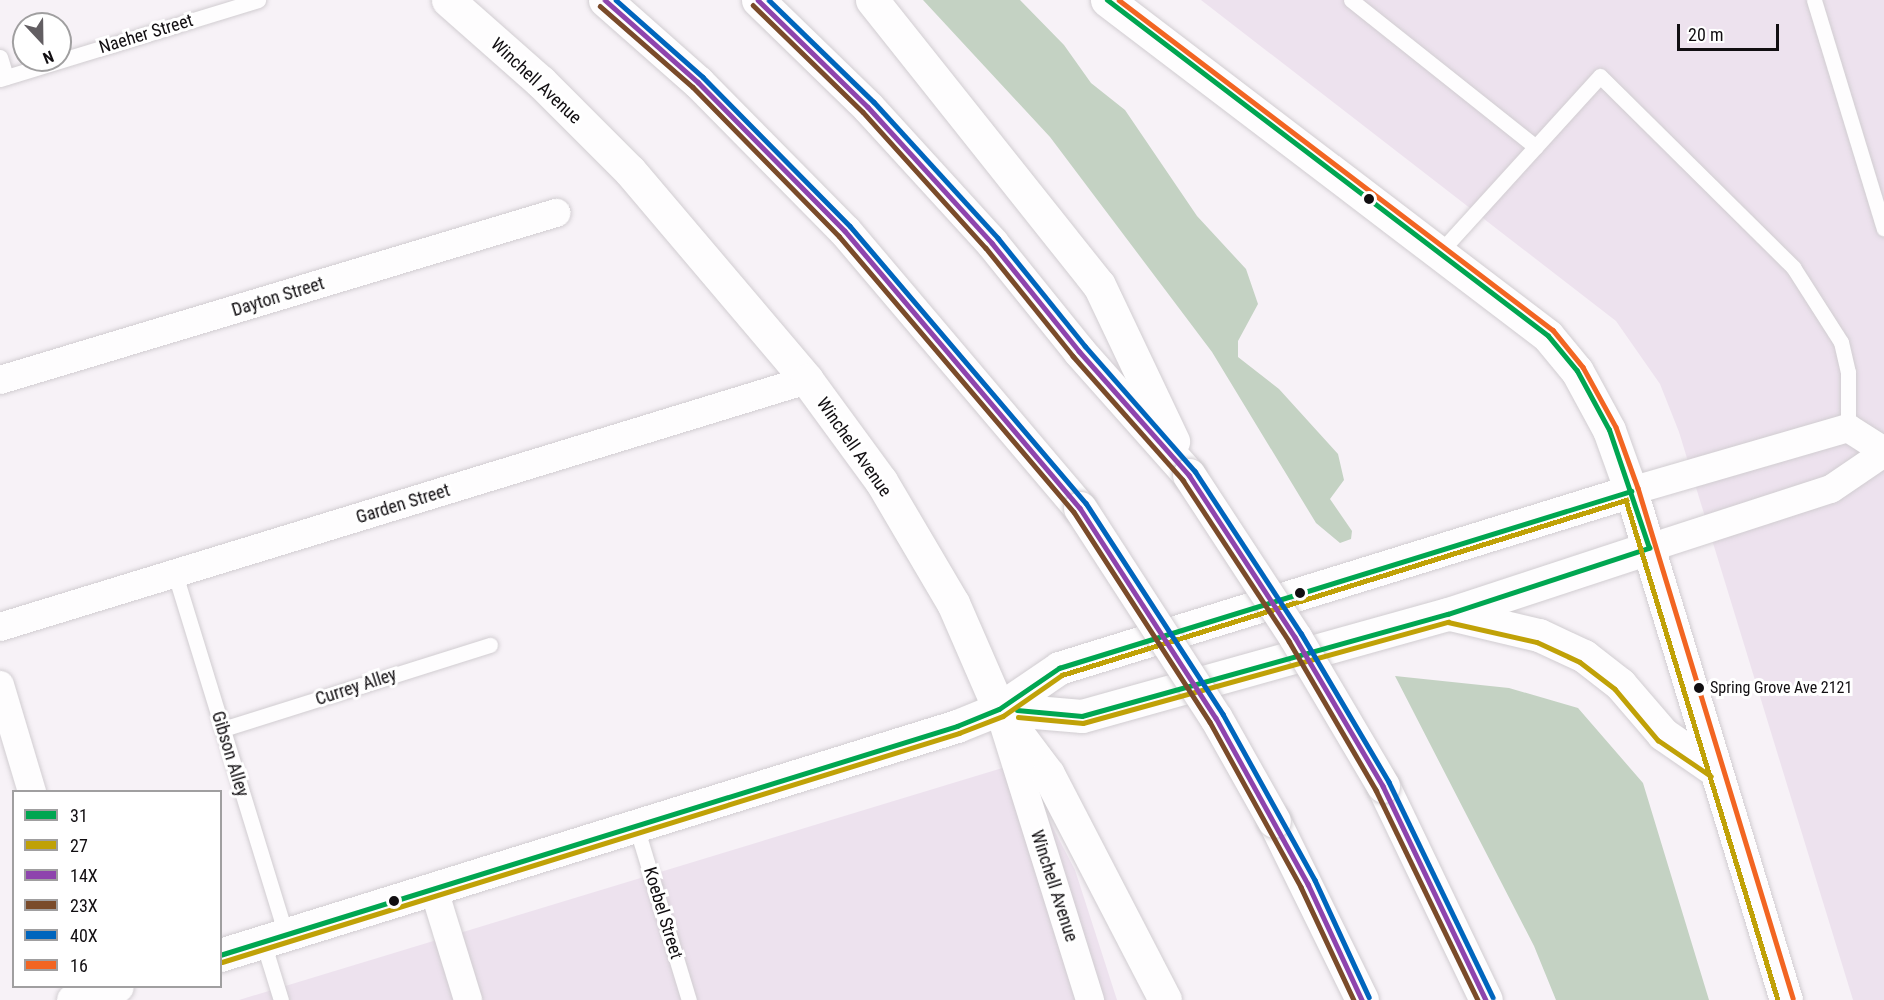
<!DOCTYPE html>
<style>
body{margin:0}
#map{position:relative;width:1884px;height:1000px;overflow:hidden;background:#f7f2f7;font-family:"Roboto Condensed",sans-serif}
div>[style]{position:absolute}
.built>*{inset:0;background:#ede2ee}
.forest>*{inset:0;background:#c4d2c3}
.roads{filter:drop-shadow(0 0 2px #d1cdd1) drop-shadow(0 0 2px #d1cdd1)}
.lane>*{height:15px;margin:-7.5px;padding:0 7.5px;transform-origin:7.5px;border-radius:7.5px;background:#fefdfe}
.street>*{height:28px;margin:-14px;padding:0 14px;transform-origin:14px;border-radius:14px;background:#fefdfe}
.secondary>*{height:33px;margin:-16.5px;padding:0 16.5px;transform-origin:16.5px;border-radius:16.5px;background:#fefdfe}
.primary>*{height:33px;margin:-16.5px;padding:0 16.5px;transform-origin:16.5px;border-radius:16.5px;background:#fefdfe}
.highway>*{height:33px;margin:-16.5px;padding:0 16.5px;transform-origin:16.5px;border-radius:16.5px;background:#fefdfe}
.bridges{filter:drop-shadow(0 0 2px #d1cdd1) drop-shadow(0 0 2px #d1cdd1)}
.highway-bridge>*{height:33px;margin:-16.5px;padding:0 16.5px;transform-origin:16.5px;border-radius:16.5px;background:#fefdfe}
.bus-1>*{height:4.5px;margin:-2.25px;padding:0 2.25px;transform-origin:2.25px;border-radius:2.25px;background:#00a651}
.bus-2>*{height:4.5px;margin:-2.25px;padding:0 2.25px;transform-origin:2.25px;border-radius:2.25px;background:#c0a107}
.bus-3>*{height:4.5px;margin:-2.25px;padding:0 2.25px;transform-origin:2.25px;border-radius:2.25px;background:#8e44ad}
.bus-4>*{height:4.5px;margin:-2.25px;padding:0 2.25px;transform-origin:2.25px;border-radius:2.25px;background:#7a4b2a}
.bus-5>*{height:4.5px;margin:-2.25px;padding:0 2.25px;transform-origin:2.25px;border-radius:2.25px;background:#0065bd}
.bus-6>*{height:4.5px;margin:-2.25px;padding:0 2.25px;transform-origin:2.25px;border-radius:2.25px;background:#f26522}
.dots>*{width:16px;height:16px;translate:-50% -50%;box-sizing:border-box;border:3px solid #fff;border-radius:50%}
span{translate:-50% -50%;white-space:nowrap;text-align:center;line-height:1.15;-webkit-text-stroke:6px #fff;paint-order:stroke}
.bus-label{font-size:16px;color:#110e11}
.left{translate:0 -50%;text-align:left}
.street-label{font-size:18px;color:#110e11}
.legend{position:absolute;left:12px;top:790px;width:210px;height:198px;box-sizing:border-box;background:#fff;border:2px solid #a09fa0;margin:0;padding:8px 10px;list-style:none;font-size:18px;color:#110e11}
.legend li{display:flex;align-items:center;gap:12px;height:30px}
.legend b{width:30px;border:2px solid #a09fa0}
.north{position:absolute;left:12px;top:12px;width:60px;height:60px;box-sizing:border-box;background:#fff;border:2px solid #a09fa0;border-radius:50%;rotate:158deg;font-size:16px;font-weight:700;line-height:24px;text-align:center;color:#110e11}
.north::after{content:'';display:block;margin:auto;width:21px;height:27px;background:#625e62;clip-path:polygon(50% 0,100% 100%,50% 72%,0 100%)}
.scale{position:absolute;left:1677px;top:24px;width:102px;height:27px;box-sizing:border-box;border:3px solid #110e11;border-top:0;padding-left:8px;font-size:18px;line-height:21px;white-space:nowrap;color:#110e11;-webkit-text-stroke:4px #fff;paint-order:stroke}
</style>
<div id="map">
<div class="built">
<i style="clip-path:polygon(1201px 0,1884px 0,1884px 1000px,1853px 1000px,1679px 432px,1660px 384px,1616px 321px)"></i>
<i style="clip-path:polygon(1019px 763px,1075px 870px,1117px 1000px,239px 1000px)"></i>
</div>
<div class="forest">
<i style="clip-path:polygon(923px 0,1020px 0,1064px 45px,1091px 83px,1125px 110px,1197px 216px,1246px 269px,1258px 304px,1238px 341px,1238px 357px,1279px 389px,1338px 454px,1344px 480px,1330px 499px,1352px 531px,1351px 539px,1340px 543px,1316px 523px,1212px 352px,1050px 137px)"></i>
<i style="clip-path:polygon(1395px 676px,1509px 688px,1578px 708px,1643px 783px,1709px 1000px,1556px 1000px,1534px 946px)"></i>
</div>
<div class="roads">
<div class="lane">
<i style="left:1351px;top:0;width:236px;rotate:38.5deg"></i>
<i style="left:1814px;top:0;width:239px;rotate:73deg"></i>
<i style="left:0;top:57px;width:21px;rotate:73deg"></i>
<i style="left:0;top:79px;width:270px;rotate:-17deg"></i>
<i style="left:1439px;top:253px;width:239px;rotate:-47.7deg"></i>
<i style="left:1600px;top:76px;width:272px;rotate:44.7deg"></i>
<i style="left:1793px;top:267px;width:89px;rotate:57.4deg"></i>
<i style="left:1841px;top:342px;width:31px;rotate:77deg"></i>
<i style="left:1848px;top:372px;width:56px;rotate:90deg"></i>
<i style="left:175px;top:574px;width:377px;rotate:72.9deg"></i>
<i style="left:223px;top:729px;width:280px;rotate:-17.5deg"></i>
<i style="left:636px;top:826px;width:182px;rotate:73.1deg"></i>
<i style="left:263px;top:942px;width:61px;rotate:72.8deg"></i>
</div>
<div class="street">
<i style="left:0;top:380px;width:581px;rotate:-16.72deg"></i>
<i style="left:1631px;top:491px;width:226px;rotate:-16.2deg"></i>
<i style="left:1848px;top:428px;width:43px;rotate:32.6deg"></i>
<i style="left:1649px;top:548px;width:191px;rotate:-18deg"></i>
<i style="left:1831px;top:489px;width:64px;rotate:-34.2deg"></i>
<i style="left:0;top:627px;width:844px;rotate:-17.02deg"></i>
<i style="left:0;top:685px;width:112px;rotate:73.3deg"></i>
<i style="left:1001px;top:716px;width:298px;rotate:72.6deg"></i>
<i style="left:434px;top:890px;width:115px;rotate:72.8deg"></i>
</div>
<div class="secondary">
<i style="left:1107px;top:0;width:554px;rotate:37.3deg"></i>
<i style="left:1548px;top:336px;width:45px;rotate:50.4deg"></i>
<i style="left:1577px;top:371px;width:67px;rotate:61.5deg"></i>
<i style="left:1609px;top:430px;width:65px;rotate:70.2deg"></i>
<i style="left:1631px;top:491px;width:532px;rotate:73.06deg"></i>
<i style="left:1450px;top:614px;width:91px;rotate:13.3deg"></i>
<i style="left:1539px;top:635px;width:50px;rotate:25deg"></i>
<i style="left:1584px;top:656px;width:46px;rotate:37.9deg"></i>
<i style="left:1620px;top:684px;width:66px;rotate:49.3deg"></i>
<i style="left:1663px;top:734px;width:63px;rotate:34.7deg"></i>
<i style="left:999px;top:709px;width:83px;rotate:4.8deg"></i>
<i style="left:1082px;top:716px;width:380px;rotate:-15.6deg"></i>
<i style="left:1448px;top:614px;width:212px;rotate:-18.2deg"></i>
<i style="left:220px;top:955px;width:772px;rotate:-17.26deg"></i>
<i style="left:957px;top:726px;width:45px;rotate:-22deg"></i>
<i style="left:999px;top:709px;width:73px;rotate:-34.3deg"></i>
<i style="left:1059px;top:668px;width:599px;rotate:-17.19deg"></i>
<i style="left:73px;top:1000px;width:46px;rotate:-17.7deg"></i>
</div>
<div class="primary">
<i style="left:448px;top:0;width:123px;rotate:41.4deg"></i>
<i style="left:540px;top:81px;width:127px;rotate:45deg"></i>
<i style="left:630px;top:171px;width:274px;rotate:49.7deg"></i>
<i style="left:807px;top:380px;width:125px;rotate:53.8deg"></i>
<i style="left:881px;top:481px;width:142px;rotate:59.5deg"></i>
<i style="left:953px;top:603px;width:116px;rotate:66.5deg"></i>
</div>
<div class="highway">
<i style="left:605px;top:0;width:124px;rotate:41.4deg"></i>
<i style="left:698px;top:82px;width:209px;rotate:45.4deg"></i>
<i style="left:845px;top:231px;width:363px;rotate:49.7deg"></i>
<i style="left:758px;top:0;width:153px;rotate:44.2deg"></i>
<i style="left:868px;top:107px;width:184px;rotate:47.6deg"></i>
<i style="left:992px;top:243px;width:139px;rotate:51.1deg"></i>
<i style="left:1079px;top:351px;width:166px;rotate:48.4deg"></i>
<i style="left:872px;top:0;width:364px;rotate:51.5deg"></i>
<i style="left:1099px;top:285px;width:173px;rotate:64.6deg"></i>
<i style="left:999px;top:709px;width:81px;rotate:53deg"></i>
<i style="left:1048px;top:774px;width:254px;rotate:62.6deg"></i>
<i style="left:1383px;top:786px;width:237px;rotate:64.3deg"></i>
<i style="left:1274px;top:821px;width:199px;rotate:63.8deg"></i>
</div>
</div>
<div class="bridges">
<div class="highway-bridge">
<i style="left:1189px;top:475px;width:194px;rotate:56.8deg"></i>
<i style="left:1295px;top:637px;width:173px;rotate:59.4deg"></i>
<i style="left:1080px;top:508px;width:250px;rotate:57.1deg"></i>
<i style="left:1216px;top:718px;width:118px;rotate:60.6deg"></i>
</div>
</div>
<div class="bus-1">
<i style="left:1017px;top:710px;width:65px;rotate:5.3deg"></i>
<i style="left:1082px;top:716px;width:380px;rotate:-15.6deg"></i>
<i style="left:1448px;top:614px;width:212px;rotate:-18.2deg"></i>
<i style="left:1649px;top:548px;width:125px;rotate:-108.7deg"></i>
<i style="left:1609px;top:430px;width:67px;rotate:-118.5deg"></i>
<i style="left:1577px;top:371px;width:45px;rotate:-129.6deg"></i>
<i style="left:1548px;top:336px;width:554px;rotate:-142.7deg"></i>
<i style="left:220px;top:955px;width:772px;rotate:-17.26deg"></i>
<i style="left:957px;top:726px;width:45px;rotate:-22deg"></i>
<i style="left:999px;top:709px;width:73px;rotate:-34.3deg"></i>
<i style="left:1059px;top:668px;width:599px;rotate:-17.19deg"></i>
</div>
<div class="bus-2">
<i style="left:1018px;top:717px;width:65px;rotate:5.3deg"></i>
<i style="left:1083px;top:723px;width:379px;rotate:-15.5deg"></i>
<i style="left:1448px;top:622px;width:91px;rotate:12.7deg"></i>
<i style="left:1537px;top:642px;width:47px;rotate:24.9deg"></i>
<i style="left:1580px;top:662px;width:44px;rotate:37.6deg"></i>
<i style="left:1615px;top:689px;width:67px;rotate:49.9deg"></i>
<i style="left:1658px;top:740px;width:64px;rotate:34.2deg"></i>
<i style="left:222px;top:962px;width:772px;rotate:-17.26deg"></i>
<i style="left:959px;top:733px;width:47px;rotate:-21.1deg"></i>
<i style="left:1003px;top:716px;width:72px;rotate:-34.8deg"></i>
<i style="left:1062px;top:675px;width:591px;rotate:-17.24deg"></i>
<i style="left:1626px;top:500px;width:523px;rotate:73.09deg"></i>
</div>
<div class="bus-3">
<i style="left:605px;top:0;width:124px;rotate:41.4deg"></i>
<i style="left:698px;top:82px;width:209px;rotate:45.4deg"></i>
<i style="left:845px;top:231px;width:363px;rotate:49.7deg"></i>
<i style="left:1080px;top:508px;width:250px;rotate:57.1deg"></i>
<i style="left:1216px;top:718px;width:190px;rotate:61deg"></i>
<i style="left:1308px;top:884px;width:128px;rotate:65deg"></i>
<i style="left:758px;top:0;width:153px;rotate:44.2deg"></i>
<i style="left:868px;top:107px;width:184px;rotate:47.6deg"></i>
<i style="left:992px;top:243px;width:139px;rotate:51.1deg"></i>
<i style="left:1079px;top:351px;width:166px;rotate:48.4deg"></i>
<i style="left:1189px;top:475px;width:194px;rotate:56.8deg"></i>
<i style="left:1295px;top:637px;width:173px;rotate:59.4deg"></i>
<i style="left:1383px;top:786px;width:237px;rotate:64.3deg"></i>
</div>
<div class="bus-4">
<i style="left:753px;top:5px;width:153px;rotate:44.2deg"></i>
<i style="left:863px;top:112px;width:183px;rotate:47.9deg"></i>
<i style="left:986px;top:248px;width:139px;rotate:51.1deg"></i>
<i style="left:1073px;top:356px;width:166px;rotate:48.4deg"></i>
<i style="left:1183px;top:480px;width:193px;rotate:56.6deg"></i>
<i style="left:1289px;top:641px;width:173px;rotate:59.7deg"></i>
<i style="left:1376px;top:790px;width:233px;rotate:64.1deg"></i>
<i style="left:600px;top:6px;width:123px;rotate:41.1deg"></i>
<i style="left:693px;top:87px;width:209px;rotate:45.6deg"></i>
<i style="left:839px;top:236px;width:362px;rotate:49.6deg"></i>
<i style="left:1074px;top:512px;width:250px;rotate:57.1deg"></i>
<i style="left:1210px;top:722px;width:188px;rotate:61.1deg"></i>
<i style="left:1301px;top:887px;width:125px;rotate:64.9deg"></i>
</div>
<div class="bus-5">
<i style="left:616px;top:0;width:116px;rotate:41.5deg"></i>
<i style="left:703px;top:77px;width:209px;rotate:45.4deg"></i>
<i style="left:850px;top:226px;width:364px;rotate:49.6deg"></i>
<i style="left:1086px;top:503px;width:252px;rotate:57deg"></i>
<i style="left:1223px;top:714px;width:190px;rotate:61deg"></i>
<i style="left:1315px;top:880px;width:129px;rotate:65.2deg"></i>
<i style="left:769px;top:0;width:146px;rotate:44.2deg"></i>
<i style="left:874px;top:102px;width:184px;rotate:47.6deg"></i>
<i style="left:998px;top:238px;width:139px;rotate:51.1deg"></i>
<i style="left:1085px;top:346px;width:167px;rotate:48.7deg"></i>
<i style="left:1195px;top:471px;width:194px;rotate:56.8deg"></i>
<i style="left:1301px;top:633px;width:173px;rotate:59.4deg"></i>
<i style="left:1389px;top:782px;width:239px;rotate:64.2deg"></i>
</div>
<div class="bus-6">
<i style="left:1119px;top:0;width:545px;rotate:37.25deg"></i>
<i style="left:1553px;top:330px;width:48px;rotate:51deg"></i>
<i style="left:1583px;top:367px;width:68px;rotate:61.2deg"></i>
<i style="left:1616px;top:427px;width:65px;rotate:70.2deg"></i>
<i style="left:1638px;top:488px;width:533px;rotate:73.09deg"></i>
</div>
<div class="dots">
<i style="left:1369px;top:199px;background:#110e11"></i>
<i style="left:1300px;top:593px;background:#110e11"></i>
<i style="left:1699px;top:688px;background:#110e11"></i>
<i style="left:394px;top:901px;background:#110e11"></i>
</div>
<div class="bus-label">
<span class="left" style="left:1710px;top:688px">Spring Grove Ave 2121</span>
</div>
<div class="street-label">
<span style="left:146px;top:34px;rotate:-17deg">Naeher Street</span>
<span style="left:536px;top:81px;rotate:43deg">Winchell Avenue</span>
<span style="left:278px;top:297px;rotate:-17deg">Dayton Street</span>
<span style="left:854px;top:447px;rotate:55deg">Winchell Avenue</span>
<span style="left:403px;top:504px;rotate:-17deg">Garden Street</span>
<span style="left:356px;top:687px;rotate:-18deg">Currey Alley</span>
<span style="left:230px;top:754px;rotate:73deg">Gibson Alley</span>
<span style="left:1054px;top:886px;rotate:72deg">Winchell Avenue</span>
<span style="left:663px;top:913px;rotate:73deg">Koebel Street</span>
</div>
<ul class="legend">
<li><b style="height:8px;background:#00a651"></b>31</li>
<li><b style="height:8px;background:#c0a107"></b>27</li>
<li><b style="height:8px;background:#8e44ad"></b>14X</li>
<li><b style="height:8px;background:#7a4b2a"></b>23X</li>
<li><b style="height:8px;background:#0065bd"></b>40X</li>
<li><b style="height:8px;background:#f26522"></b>16</li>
</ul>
<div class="north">N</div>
<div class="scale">20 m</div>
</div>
